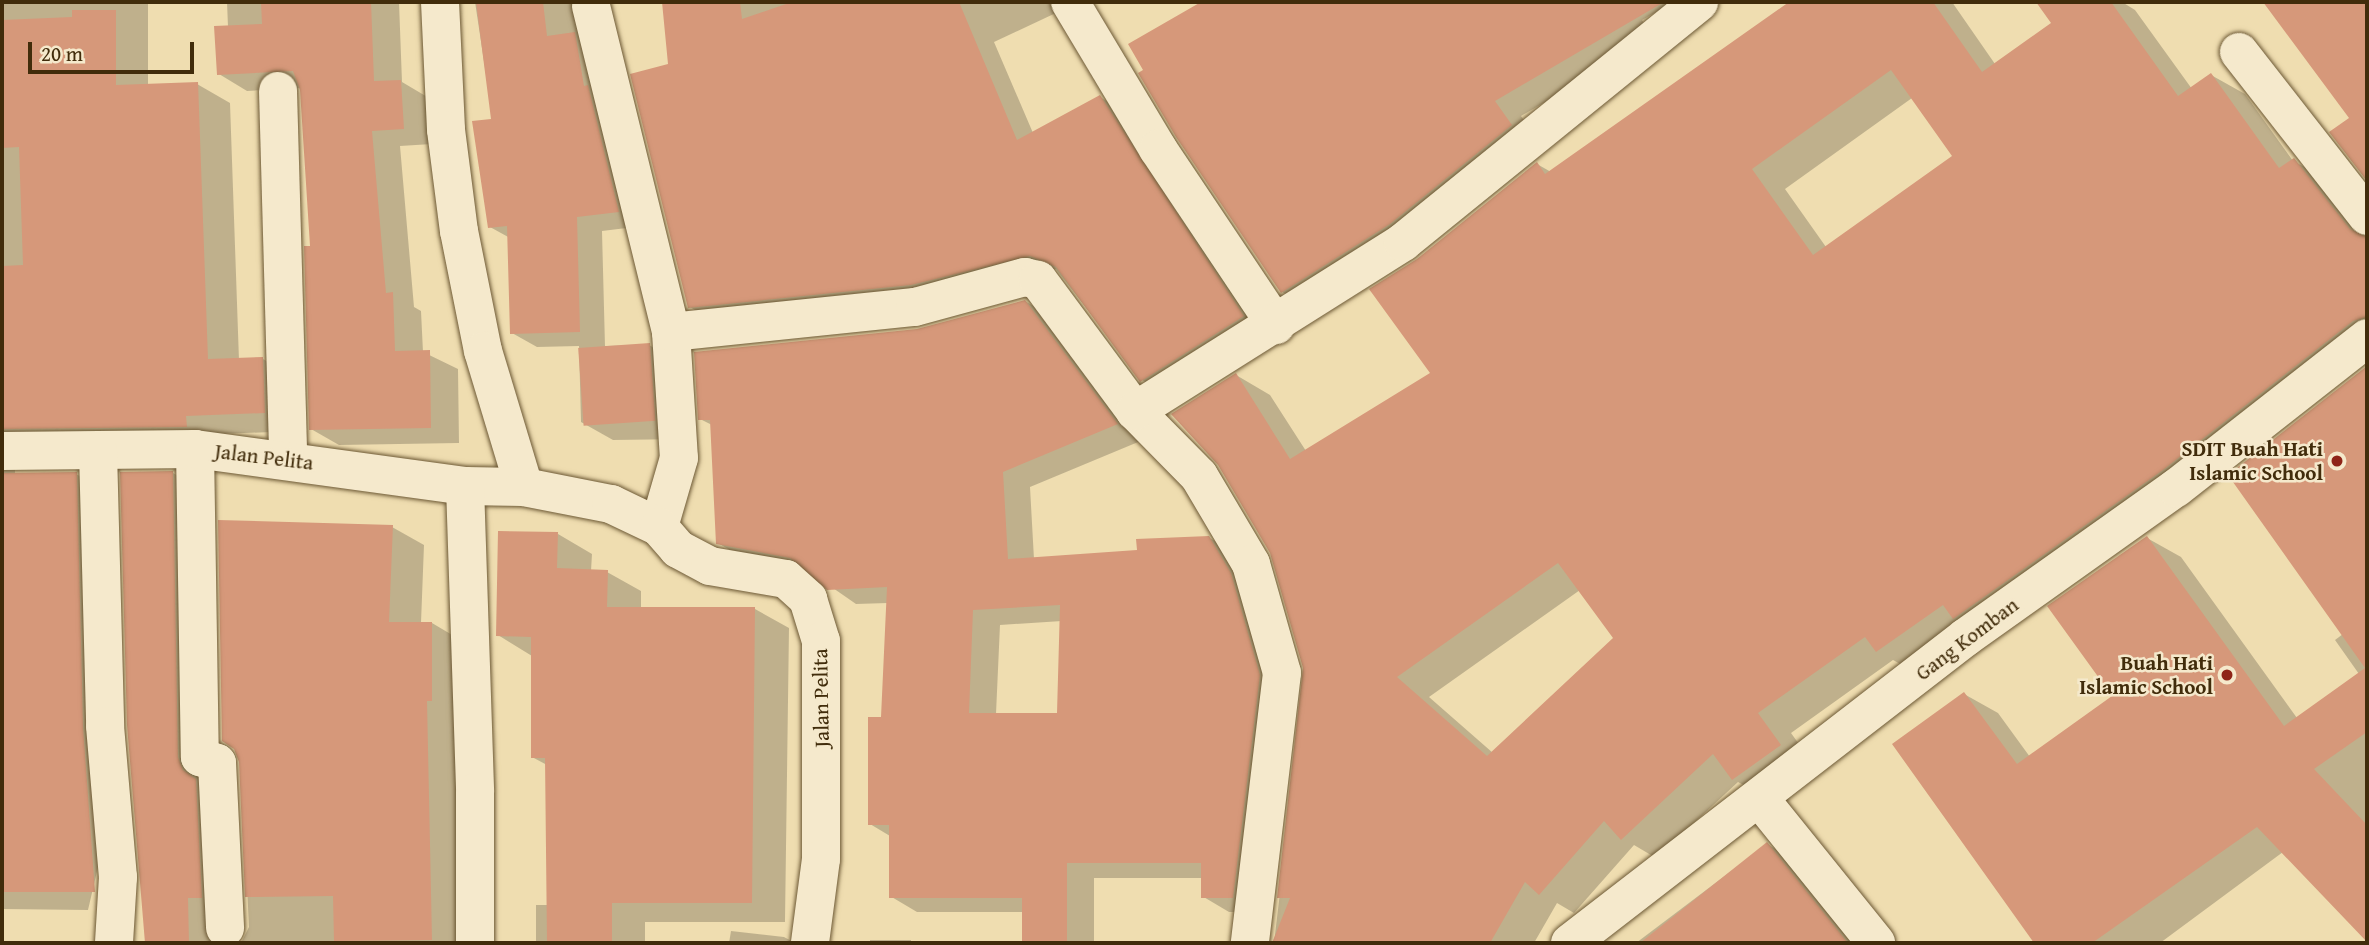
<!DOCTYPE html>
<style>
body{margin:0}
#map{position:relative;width:2369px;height:945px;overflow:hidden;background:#efddb0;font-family:"Gentium Book Plus",serif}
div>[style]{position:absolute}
.shadow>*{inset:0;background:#0003;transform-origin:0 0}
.building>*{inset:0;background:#d6987a;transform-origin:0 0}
.roads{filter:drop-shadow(0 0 2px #6c5834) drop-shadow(0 0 2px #6c5834)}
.minor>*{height:38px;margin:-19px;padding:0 19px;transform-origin:19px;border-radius:19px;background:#f5e9cc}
.dots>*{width:19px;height:19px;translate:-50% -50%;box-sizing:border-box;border:4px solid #f5e9cc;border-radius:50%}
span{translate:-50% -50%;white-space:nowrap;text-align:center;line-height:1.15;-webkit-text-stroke:5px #f5e9cc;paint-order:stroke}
.poi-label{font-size:21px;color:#412c0b;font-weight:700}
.right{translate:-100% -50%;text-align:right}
.street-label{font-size:21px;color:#412c0b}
.frame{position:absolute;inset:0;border:4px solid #412c0b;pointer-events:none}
.scale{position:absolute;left:28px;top:42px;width:166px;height:32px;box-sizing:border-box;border:4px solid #412c0b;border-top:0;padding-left:9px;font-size:21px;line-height:24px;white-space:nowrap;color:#412c0b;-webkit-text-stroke:5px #f5e9cc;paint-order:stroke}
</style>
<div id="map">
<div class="shadow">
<i style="clip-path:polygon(2px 2px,148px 2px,148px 86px,197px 84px,230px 103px,239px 360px,263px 359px,295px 377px,297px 431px,219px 434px,15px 459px,15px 473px,76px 474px,109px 493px,118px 781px,88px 910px,2px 909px)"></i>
<i style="clip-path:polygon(227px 2px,399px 2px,402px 82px,429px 98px,432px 144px,400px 146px,414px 307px,421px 311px,423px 352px,458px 369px,459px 443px,339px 445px,311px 429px,312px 247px,301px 88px,247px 91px,219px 74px,228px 27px)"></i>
<i style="clip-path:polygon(475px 2px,597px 2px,643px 226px,602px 231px,605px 346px,649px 345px,681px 363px,686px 439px,613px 440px,581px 422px,579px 346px,537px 347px,512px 333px,510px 238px,490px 227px,493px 121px)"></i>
<i style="clip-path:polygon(664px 2px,1054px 2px,1058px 12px,994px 42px,1033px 133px,1100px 97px,1125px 112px,1268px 331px,1167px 395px,1142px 380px,1056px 269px,937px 299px,715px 322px,690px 307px)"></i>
<i style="clip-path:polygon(1222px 2px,1674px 2px,1642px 20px,1654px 39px,1521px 116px,1538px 141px,1309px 307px,1282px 292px,1195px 17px)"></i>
<i style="clip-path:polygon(evenodd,1792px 2px,1952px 2px,1995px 64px,2053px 24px,2038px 2px,2122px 2px,2135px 10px,2192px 89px,2211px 75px,2245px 94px,2293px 161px,2328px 179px,2367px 227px,2367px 359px,1911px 670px,1893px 660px,1791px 733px,1814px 765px,1767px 798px,1738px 782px,1656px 858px,1634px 845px,1574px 913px,1557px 903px,1534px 943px,1274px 943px,1306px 675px,1272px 552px,1236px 375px,1270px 395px,1306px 451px,1432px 373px,1418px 260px,1537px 164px,1551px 172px,1792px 2px,1912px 98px,1954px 157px,1826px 247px,1785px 189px,1912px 98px,1792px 2px,1580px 590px,1615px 638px,1493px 753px,1429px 697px,1580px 590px)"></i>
<i style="clip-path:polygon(2281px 2px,2367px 2px,2367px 181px,2332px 133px,2351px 119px,2271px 9px)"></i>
<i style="clip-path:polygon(evenodd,1025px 301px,1052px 317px,1143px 440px,1030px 487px,1034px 559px,1138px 552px,1208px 537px,1236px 553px,1286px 691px,1260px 912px,1229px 912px,1202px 896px,1202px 878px,1094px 878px,1094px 943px,1024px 943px,1024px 912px,917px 912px,890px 896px,890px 836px,870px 824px,883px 719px,888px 603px,856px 604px,807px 570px,745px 559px,718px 543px,712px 425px,700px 419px,918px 330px,1025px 301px,1062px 621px,1059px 714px,996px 714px,1000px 625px,1062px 621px)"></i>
<i style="clip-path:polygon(2367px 368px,2367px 940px,2283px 852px,2160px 943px,2036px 943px,1894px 744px,1964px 694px,1998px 713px,2030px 757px,2114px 696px,2147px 538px,2181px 557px,2297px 718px,2359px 674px,2335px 640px,2343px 634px,2230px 475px)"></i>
<i style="clip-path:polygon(173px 473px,205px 491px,210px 777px,234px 943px,147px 943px,129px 725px)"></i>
<i style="clip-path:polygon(392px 527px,424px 545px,421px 623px,432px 623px,464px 642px,460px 943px,241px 943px,249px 927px,241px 762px)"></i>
<i style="clip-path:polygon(558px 534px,592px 554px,591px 571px,607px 572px,641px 591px,641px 609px,755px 609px,789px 628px,785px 922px,645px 922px,645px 943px,536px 943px,536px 905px,548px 905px,547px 765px,532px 757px,532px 656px,498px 635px)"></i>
<i style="clip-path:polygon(1767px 844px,1804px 865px,1866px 943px,1636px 943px)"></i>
<i style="clip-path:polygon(731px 931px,784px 937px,795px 943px,729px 943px)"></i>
<i style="left:870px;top:940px;width:41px;height:3px"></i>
</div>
<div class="building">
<i style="clip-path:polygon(261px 2px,371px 2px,374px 81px,401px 80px,404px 129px,372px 131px,386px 293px,393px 292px,395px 351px,430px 350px,431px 428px,309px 430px,304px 246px,310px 246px,300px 90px,293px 71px,217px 75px,214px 26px,262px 24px)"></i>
<i style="clip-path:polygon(476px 2px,543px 2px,547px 36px,575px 32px,584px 86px,588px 85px,619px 212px,577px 217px,580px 332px,510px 334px,507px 226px,488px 228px,472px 121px,491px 119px)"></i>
<i style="clip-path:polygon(662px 2px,740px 2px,742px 19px,792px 2px,959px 2px,1017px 140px,1100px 95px,1244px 316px,1140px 382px,1056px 267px,1030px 256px,911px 285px,688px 308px,630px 74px,668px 64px)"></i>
<i style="clip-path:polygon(1201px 2px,1664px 2px,1495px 101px,1512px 125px,1390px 224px,1281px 293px,1176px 137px,1138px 73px,1143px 70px,1128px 44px)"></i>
<i style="clip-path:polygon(evenodd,1789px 2px,1933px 2px,1982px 72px,2051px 23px,2036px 2px,2111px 2px,2178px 96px,2211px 73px,2279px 168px,2294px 158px,2350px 229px,2367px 237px,2367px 317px,2353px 321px,2163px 470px,1953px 619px,1943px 605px,1876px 652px,1865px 637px,1758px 713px,1781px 745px,1732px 780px,1713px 754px,1621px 840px,1604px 821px,1539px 895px,1525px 882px,1490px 943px,1272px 943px,1290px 898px,1277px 898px,1303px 668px,1270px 553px,1218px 465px,1171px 414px,1236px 373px,1290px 459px,1430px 373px,1369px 289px,1417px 259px,1537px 162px,1545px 174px,1789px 2px,1891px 70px,1952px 156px,1813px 255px,1752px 169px,1891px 70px,1789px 2px,1558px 563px,1613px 638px,1487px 756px,1397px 677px,1558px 563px)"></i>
<i style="clip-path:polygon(2263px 2px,2367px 2px,2367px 181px,2329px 132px,2349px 118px)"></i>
<i style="clip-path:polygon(72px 10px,116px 10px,116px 85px,198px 82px,208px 359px,263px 357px,265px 413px,186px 416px,187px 427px,2px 429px,3px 266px,23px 265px,19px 147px,2px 148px,2px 20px,72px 17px)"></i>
<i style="clip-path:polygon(evenodd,1025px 300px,1118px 424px,1003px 472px,1008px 559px,1137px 550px,1136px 539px,1209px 536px,1231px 573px,1260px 675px,1233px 898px,1201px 898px,1201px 863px,1067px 863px,1067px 943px,1022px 943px,1022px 898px,889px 898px,889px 825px,868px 825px,868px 717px,881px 717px,887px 587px,827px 590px,790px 558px,716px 544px,710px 420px,698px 420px,694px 352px,917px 329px,1025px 300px,1060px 605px,1057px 713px,969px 713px,973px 610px,1060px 605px)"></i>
<i style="left:650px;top:343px;width:78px;height:72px;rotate:86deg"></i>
<i style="clip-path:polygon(2367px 366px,2367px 732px,2314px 769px,2367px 825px,2367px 942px,2257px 827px,2092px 943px,2034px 943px,1892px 744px,1964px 692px,2017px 764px,2112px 696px,2047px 606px,2147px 536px,2284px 726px,2365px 668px,2228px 475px)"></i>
<i style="clip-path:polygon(173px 471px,178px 757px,183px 770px,196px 779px,202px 898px,188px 898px,189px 943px,145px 943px,127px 725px,120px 472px)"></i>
<i style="clip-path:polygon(77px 472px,83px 727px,95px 892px,2px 892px,2px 473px)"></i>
<i style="clip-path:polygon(218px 520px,393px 525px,389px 622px,432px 622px,432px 701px,427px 701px,432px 940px,334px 941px,333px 896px,245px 897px,239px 762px,234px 749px,222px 741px)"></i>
<i style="clip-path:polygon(498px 531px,558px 532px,557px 568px,608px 570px,607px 607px,755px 607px,752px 903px,612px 903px,612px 943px,547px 943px,545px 758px,531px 758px,531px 637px,496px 636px)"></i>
<i style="clip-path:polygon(1767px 842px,1848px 943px,1640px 943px)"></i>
</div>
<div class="roads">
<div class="minor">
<i style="left:440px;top:2px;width:128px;rotate:87.3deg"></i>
<i style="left:446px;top:130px;width:102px;rotate:82.7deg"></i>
<i style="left:459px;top:231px;width:122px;rotate:78.7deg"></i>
<i style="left:483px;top:351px;width:142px;rotate:73.2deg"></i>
<i style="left:1070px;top:2px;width:171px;rotate:59.1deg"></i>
<i style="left:1158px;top:149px;width:212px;rotate:56.2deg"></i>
<i style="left:591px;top:6px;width:336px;rotate:76.2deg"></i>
<i style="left:671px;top:332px;width:126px;rotate:86.4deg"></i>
<i style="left:679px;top:458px;width:72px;rotate:106.2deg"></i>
<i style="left:2239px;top:52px;width:208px;rotate:52deg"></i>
<i style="left:278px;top:91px;width:369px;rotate:88.4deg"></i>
<i style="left:671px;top:332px;width:245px;rotate:-5.9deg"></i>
<i style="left:915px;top:307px;width:114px;rotate:-15.3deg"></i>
<i style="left:1025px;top:277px;width:13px;rotate:13deg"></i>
<i style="left:1038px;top:280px;width:163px;rotate:53.5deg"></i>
<i style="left:1135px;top:411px;width:91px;rotate:45.4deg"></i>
<i style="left:1199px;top:476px;width:102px;rotate:59.4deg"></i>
<i style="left:1251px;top:564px;width:113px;rotate:74.1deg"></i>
<i style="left:1282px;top:673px;width:272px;rotate:96.8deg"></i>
<i style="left:1135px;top:411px;width:317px;rotate:-32.2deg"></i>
<i style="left:1403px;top:242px;width:381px;rotate:-39deg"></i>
<i style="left:195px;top:449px;width:308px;rotate:89.1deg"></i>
<i style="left:200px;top:757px;width:18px;rotate:19deg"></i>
<i style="left:217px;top:763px;width:165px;rotate:87.2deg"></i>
<i style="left:2px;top:451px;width:193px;rotate:-0.6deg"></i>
<i style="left:195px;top:449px;width:273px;rotate:7.8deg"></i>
<i style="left:465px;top:486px;width:59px;rotate:1deg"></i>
<i style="left:524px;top:487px;width:89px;rotate:11.1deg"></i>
<i style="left:611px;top:504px;width:53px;rotate:25.6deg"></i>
<i style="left:659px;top:527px;width:29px;rotate:49deg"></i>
<i style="left:678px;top:549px;width:36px;rotate:28deg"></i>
<i style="left:710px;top:566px;width:77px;rotate:9.7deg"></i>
<i style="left:786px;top:579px;width:30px;rotate:42deg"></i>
<i style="left:808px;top:599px;width:44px;rotate:72.8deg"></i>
<i style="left:821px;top:641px;width:218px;rotate:90deg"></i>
<i style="left:821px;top:859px;width:85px;rotate:97.5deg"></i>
<i style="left:98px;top:451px;width:275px;rotate:88.5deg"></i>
<i style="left:105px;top:726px;width:152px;rotate:85.1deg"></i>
<i style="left:118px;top:877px;width:66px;rotate:93.5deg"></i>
<i style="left:465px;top:486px;width:306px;rotate:88.1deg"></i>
<i style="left:475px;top:792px;width:151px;rotate:90deg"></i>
<i style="left:1760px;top:799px;width:185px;rotate:51.1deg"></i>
<i style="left:1570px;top:943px;width:500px;rotate:-37.69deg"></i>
<i style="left:1966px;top:637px;width:257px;rotate:-35.4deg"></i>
<i style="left:2176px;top:488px;width:243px;rotate:-38.1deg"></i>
</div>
</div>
<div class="dots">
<i style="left:2337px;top:461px;background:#8f2418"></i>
<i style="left:2227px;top:675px;background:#8f2418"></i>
</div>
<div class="poi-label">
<span class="right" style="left:2323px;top:461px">SDIT Buah Hati<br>Islamic School</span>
<span class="right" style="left:2213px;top:675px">Buah Hati<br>Islamic School</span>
</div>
<div class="street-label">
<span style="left:264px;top:457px;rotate:7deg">Jalan Pelita</span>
<span style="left:1967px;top:639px;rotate:-37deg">Gang Komban</span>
<span style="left:821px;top:698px;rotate:-91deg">Jalan Pelita</span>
</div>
<div class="frame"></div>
<div class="scale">20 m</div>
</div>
